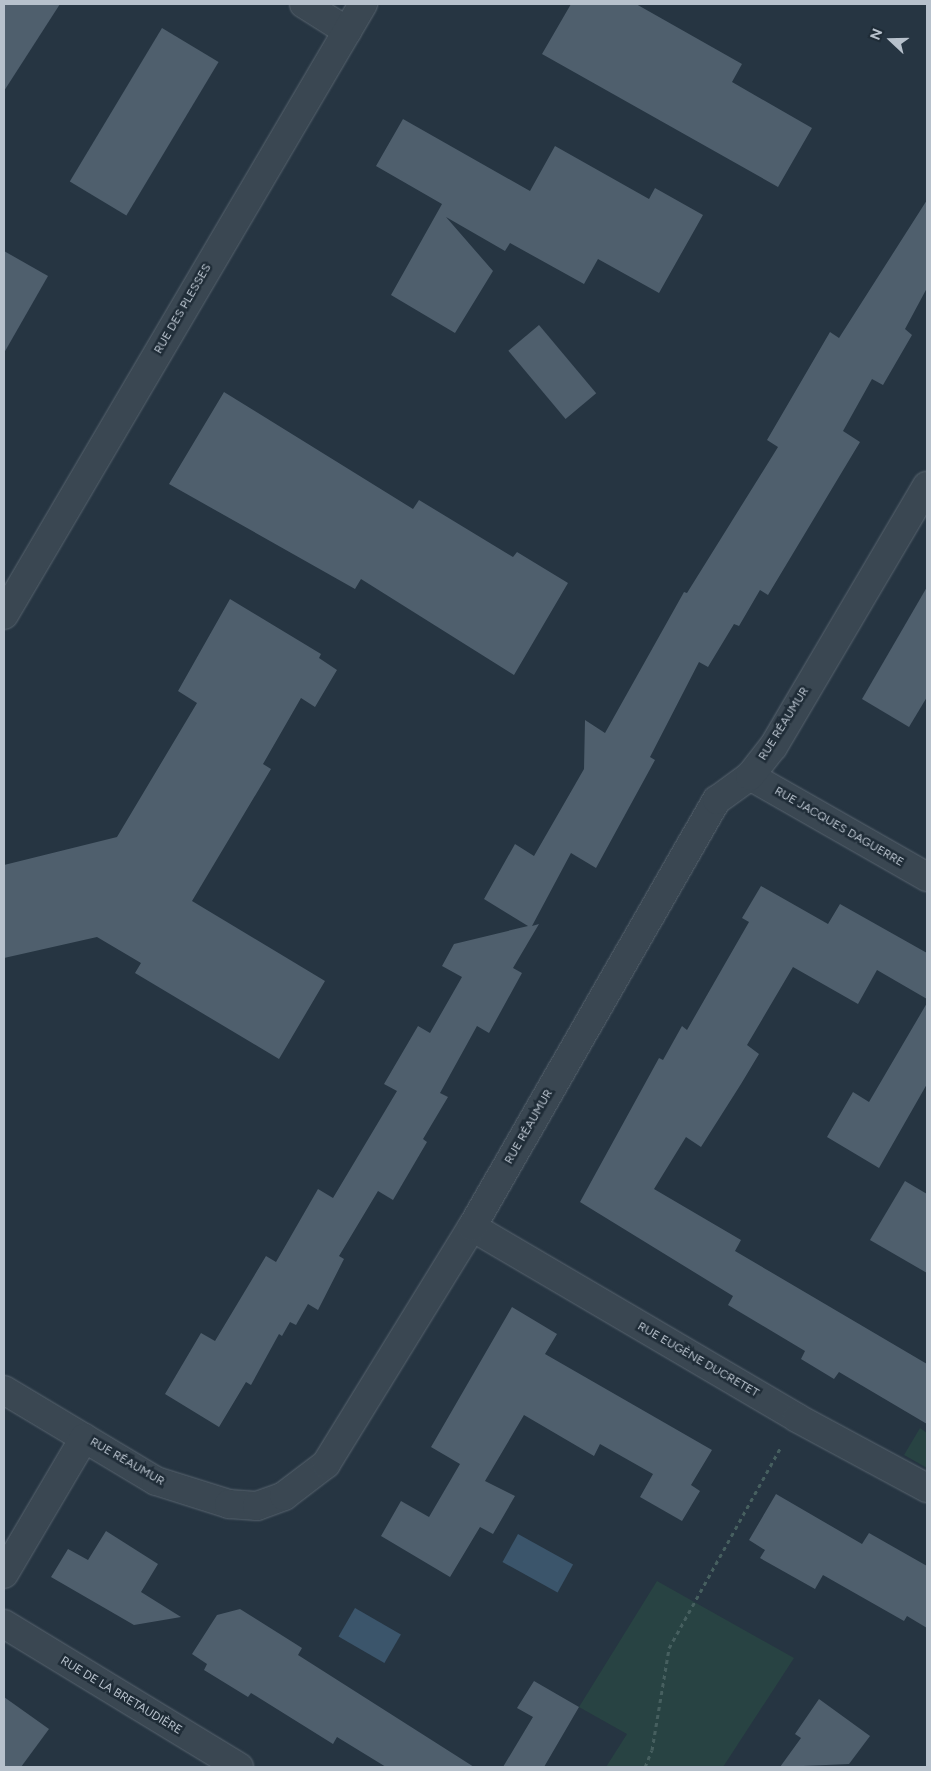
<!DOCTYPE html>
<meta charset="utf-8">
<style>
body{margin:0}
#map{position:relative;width:931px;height:1771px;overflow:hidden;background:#263542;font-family:Figtree,sans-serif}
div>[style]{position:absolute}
.green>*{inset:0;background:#284343}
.water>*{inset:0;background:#3b556b;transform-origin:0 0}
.building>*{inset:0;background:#4f5f6d;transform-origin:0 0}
.path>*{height:3px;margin-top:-1.5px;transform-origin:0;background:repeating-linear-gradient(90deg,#465f5f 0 4px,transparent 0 8px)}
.roads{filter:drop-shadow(0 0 1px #58646f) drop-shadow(0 0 1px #58646f)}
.minor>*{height:28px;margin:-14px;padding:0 14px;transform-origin:14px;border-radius:14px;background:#3a4752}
.tertiary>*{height:28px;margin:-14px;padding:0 14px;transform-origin:14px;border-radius:14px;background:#3a4752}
span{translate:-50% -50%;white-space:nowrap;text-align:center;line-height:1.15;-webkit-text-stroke:5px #1f2c37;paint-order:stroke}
.street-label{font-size:12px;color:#b7c1cc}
.frame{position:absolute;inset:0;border:5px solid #b7c1cc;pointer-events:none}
.north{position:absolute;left:866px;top:15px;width:50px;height:50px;-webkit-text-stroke:4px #1f2c37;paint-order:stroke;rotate:291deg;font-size:14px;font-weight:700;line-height:20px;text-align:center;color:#b7c1cc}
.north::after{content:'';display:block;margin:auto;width:18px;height:22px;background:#b7c1cc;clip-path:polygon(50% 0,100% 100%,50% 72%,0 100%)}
</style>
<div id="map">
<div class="green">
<i style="clip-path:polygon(920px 1428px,927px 1433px,927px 1468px,904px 1455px)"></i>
<i style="clip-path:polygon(657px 1581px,794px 1658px,723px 1767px,606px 1767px,627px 1734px,579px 1707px)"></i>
</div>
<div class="water">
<i style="left:518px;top:1534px;width:63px;height:32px;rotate:29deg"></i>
<i style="left:355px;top:1608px;width:53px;height:33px;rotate:30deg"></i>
</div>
<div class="building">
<i style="clip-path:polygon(4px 4px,60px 4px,4px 91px)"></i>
<i style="clip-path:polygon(571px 4px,636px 4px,742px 64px,732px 82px,812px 128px,778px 187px,542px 54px)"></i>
<i style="left:162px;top:28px;width:66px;height:179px;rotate:31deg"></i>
<i style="clip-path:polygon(403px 119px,530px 191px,555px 146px,649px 199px,655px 188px,703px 215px,659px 293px,598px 259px,584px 284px,510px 243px,505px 251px,446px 217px,493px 271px,455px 333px,391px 295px,442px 204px,376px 166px)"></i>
<i style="clip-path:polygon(927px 200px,927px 288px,905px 329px,912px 335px,883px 385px,872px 379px,843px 431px,860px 442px,768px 595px,760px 590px,739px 626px,734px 624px,708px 667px,699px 662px,650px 757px,655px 760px,596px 868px,571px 853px,532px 926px,539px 924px,513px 968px,522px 973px,489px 1033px,477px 1026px,440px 1093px,448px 1097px,423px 1139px,427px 1142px,393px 1200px,378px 1191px,339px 1256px,344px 1259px,318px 1310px,308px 1304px,296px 1325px,290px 1322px,282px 1336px,279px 1334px,251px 1385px,246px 1382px,219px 1427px,165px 1394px,201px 1333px,215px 1341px,266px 1256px,276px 1262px,318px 1189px,333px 1198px,397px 1091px,384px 1084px,418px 1026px,430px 1033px,462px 977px,442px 966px,454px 944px,528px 926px,484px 899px,515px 844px,534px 856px,584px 769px,585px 720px,605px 733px,684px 592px,687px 593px,778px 447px,767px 440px,830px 332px,839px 338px)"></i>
<i style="clip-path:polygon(4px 251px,48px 276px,4px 353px)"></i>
<i style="left:539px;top:325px;width:89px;height:40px;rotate:50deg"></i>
<i style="clip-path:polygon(224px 392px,413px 509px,419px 500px,513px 557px,517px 552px,568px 583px,514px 675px,361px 579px,355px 589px,169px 484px)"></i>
<i style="clip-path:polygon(927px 587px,927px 697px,909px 727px,862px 699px)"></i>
<i style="clip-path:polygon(230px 599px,321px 654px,319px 658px,337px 670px,315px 707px,301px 698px,263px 764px,271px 769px,192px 901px,325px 981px,279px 1059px,135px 973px,141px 963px,97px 937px,4px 958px,4px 865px,117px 837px,197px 703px,178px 691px)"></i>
<i style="clip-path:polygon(761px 886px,828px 924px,840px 904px,927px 953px,927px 999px,877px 970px,858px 1004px,793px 967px,747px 1045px,759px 1054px,741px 1084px,701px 1147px,686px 1137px,654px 1189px,741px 1240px,735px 1251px,927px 1364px,927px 1424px,839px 1372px,834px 1379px,801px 1359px,805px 1351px,728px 1305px,733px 1296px,580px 1202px,659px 1058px,663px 1060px,682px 1026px,687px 1030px,726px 962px,749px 922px,742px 918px)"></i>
<i style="clip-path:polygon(927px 1003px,927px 1084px,879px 1168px,827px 1137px,853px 1092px,869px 1102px)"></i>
<i style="clip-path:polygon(905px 1181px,927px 1194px,927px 1273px,870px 1240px)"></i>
<i style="clip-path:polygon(512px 1307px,557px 1334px,545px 1354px,712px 1450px,691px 1485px,700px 1491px,682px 1521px,640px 1497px,653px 1474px,600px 1444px,594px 1456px,524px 1415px,485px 1481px,515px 1496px,493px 1534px,480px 1527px,450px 1577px,381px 1536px,401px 1501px,429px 1517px,460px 1464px,431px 1447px)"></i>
<i style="clip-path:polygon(776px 1494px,862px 1544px,869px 1533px,927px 1566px,927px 1628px,907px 1616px,904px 1621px,823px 1575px,815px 1589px,760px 1558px,765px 1550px,749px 1540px)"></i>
<i style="clip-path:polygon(106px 1531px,158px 1564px,141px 1592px,181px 1617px,134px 1625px,51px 1577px,68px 1549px,88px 1560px)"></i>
<i style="clip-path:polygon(240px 1609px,302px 1648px,298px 1655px,474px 1767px,386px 1767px,337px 1737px,333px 1744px,251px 1693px,248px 1697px,204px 1670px,207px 1664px,192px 1654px,217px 1615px)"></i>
<i style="clip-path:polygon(534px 1681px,579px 1707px,544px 1767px,503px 1767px,533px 1717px,517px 1708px)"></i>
<i style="clip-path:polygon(4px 1697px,49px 1729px,21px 1767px,4px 1767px)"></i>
<i style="clip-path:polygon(819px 1699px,870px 1736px,849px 1764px,780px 1767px,801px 1738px,795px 1734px)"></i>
</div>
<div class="path">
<i style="left:645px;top:1767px;width:18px;rotate:-68deg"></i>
<i style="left:652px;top:1750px;width:103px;rotate:-80.5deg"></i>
<i style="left:669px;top:1648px;width:230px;rotate:-60.9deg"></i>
</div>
<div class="roads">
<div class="minor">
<i style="left:304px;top:4px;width:51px;rotate:32.1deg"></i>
<i style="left:750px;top:776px;width:204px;rotate:29.7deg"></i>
<i style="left:472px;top:1227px;width:377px;rotate:30.4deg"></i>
<i style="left:797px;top:1418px;width:148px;rotate:28.3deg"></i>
<i style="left:4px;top:1390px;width:177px;rotate:30.9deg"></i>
<i style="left:156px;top:1481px;width:77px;rotate:17.5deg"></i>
<i style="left:229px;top:1504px;width:28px;rotate:4deg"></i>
<i style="left:257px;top:1506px;width:29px;rotate:-20deg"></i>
<i style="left:284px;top:1496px;width:53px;rotate:-37.3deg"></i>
<i style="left:326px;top:1464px;width:278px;rotate:-58.4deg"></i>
<i style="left:472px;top:1227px;width:492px;rotate:-60.2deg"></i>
<i style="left:717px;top:800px;width:41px;rotate:-36deg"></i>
<i style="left:750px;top:776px;width:37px;rotate:-52deg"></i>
<i style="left:773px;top:747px;width:303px;rotate:-59.5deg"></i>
<i style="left:4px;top:1574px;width:158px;rotate:-59.5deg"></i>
<i style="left:4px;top:1624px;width:275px;rotate:31.3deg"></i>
</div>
<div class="tertiary">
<i style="left:4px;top:615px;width:709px;rotate:-59.56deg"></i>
</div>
</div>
<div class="street-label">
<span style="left:183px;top:309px;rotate:-60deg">RUE DES PLESSES</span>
<span style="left:784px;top:724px;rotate:-58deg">RUE RÉAUMUR</span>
<span style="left:839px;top:827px;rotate:30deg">RUE JACQUES DAGUERRE</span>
<span style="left:529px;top:1127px;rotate:-60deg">RUE RÉAUMUR</span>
<span style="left:698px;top:1360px;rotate:30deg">RUE EUGÈNE DUCRETET</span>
<span style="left:127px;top:1462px;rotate:30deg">RUE RÉAUMUR</span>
<span style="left:121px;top:1696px;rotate:31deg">RUE DE LA BRETAUDIÈRE</span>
</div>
<div class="frame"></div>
<div class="north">N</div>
</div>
